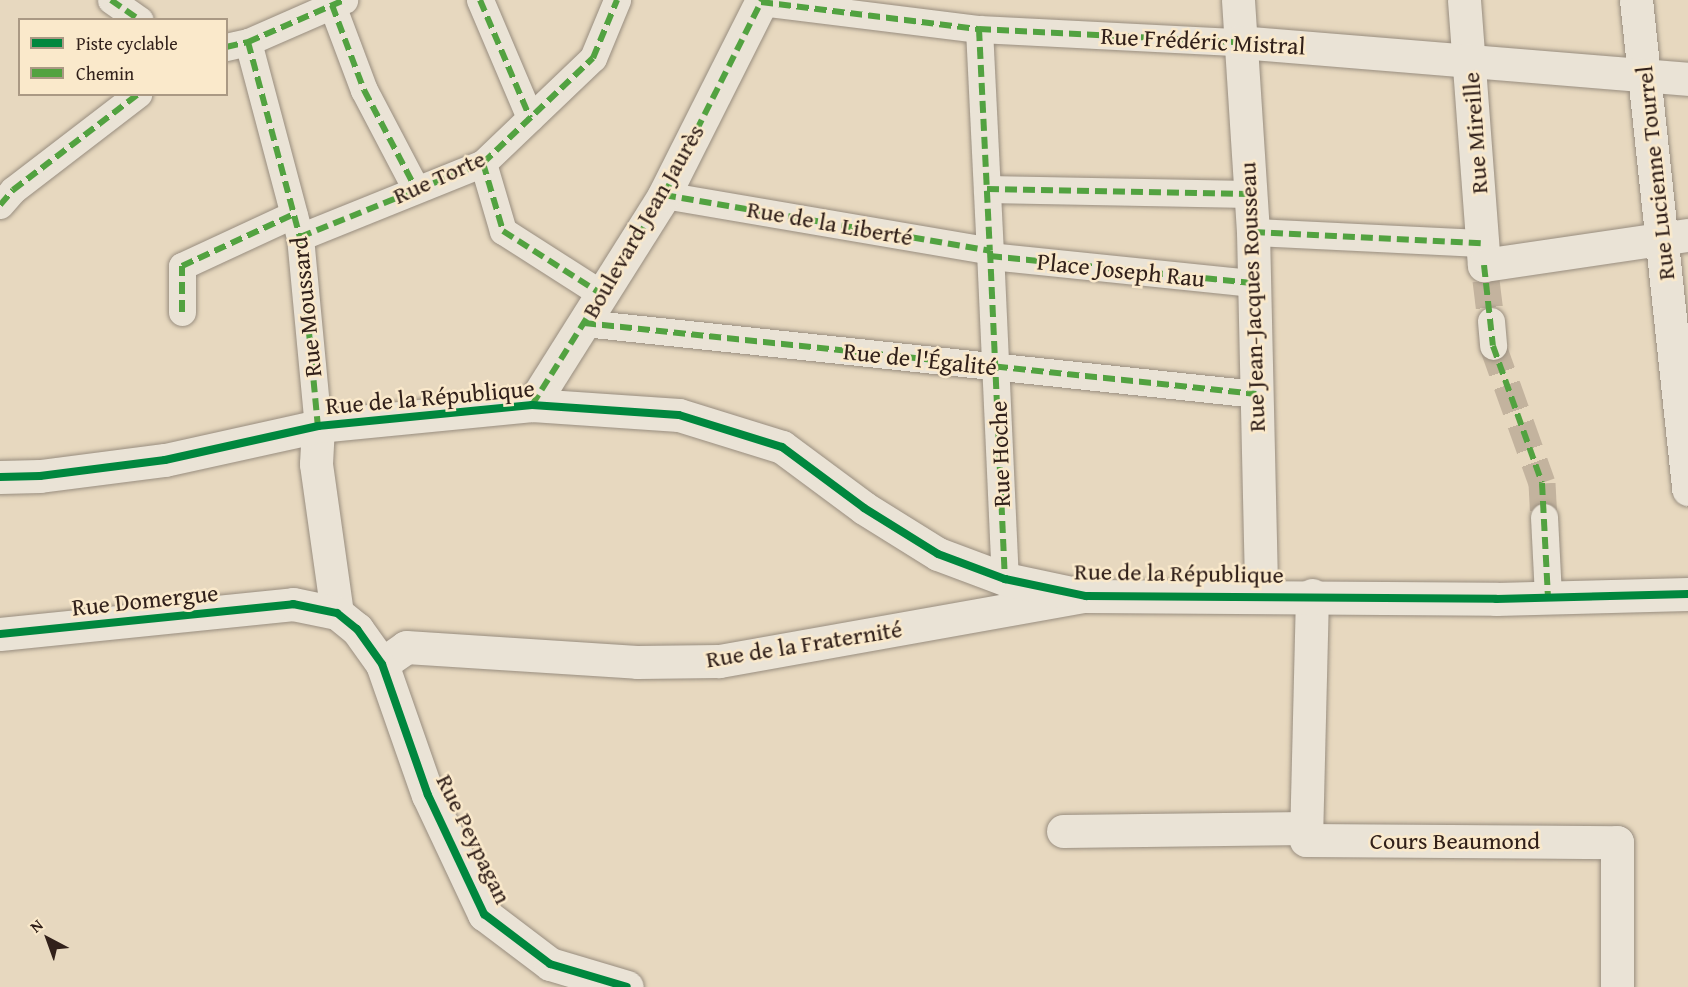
<!DOCTYPE html>
<meta charset="utf-8">
<style>
body{margin:0}
#map{position:relative;width:1688px;height:987px;overflow:hidden;background:#e7d8bf;font-family:"Gentium Book Plus",serif}
div>[style]{position:absolute}
.pedestrian-tunnel>*{height:27px;margin-top:-13.5px;transform-origin:0;background:repeating-linear-gradient(90deg,#c3b39e 0 27px,transparent 0 41px)}
.roads{filter:drop-shadow(0 0 2px #988d7f) drop-shadow(0 0 2px #988d7f)}
.pedestrian>*{height:27px;margin:-13.5px;padding:0 13.5px;transform-origin:13.5px;border-radius:13.5px;background:#eae3d6}
.minor>*{height:33px;margin:-16.5px;padding:0 16.5px;transform-origin:16.5px;border-radius:16.5px;background:#eae3d6}
.secondary>*{height:33px;margin:-16.5px;padding:0 16.5px;transform-origin:16.5px;border-radius:16.5px;background:#eae3d6}
.quiet>*{height:6px;margin-top:-3px;transform-origin:0;background:repeating-linear-gradient(90deg,#52a240 0 12px,transparent 0 18px)}
.cycleway>*{height:8px;margin:-4px;padding:0 4px;transform-origin:4px;border-radius:4px;background:#00873e}
span{translate:-50% -50%;white-space:nowrap;text-align:center;line-height:1.15;-webkit-text-stroke:5px #fae9cb;paint-order:stroke}
.street-label{font-size:24px;color:#31201a}
.legend{position:absolute;left:18px;top:18px;width:210px;height:78px;box-sizing:border-box;background:#fae9cb;border:2px solid #aa9984;margin:0;padding:8px 10px;list-style:none;font-size:18px;color:#31201a}
.legend li{display:flex;align-items:center;gap:12px;height:30px}
.legend b{width:30px;border:2px solid #aa9984}
.north{position:absolute;left:18px;top:909px;width:60px;height:60px;-webkit-text-stroke:4px #fae9cb;paint-order:stroke;rotate:319deg;font-size:16px;font-weight:700;line-height:24px;text-align:center;color:#31201a}
.north::after{content:'';display:block;margin:auto;width:21px;height:27px;background:#31201a;clip-path:polygon(50% 0,100% 100%,50% 72%,0 100%)}
</style>
<div id="map">
<div class="pedestrian-tunnel">
<i style="left:1486px;top:280px;width:41px;rotate:83deg"></i>
<i style="left:1493px;top:346px;width:145px;rotate:70.3deg"></i>
<i style="left:1542px;top:483px;width:34px;rotate:87deg"></i>
</div>
<div class="roads">
<div class="pedestrian">
<i style="left:111px;top:0;width:35px;rotate:35deg"></i>
<i style="left:480px;top:0;width:128px;rotate:67deg"></i>
<i style="left:761px;top:2px;width:220px;rotate:7.1deg"></i>
<i style="left:979px;top:29px;width:260px;rotate:2.9deg"></i>
<i style="left:332px;top:5px;width:91px;rotate:69.4deg"></i>
<i style="left:364px;top:90px;width:112px;rotate:62.3deg"></i>
<i style="left:979px;top:29px;width:222px;rotate:87.2deg"></i>
<i style="left:248px;top:42px;width:202px;rotate:75.1deg"></i>
<i style="left:300px;top:237px;width:190px;rotate:84.6deg"></i>
<i style="left:226px;top:47px;width:23px;rotate:-13deg"></i>
<i style="left:248px;top:42px;width:105px;rotate:-23.6deg"></i>
<i style="left:483px;top:163px;width:71px;rotate:73.6deg"></i>
<i style="left:503px;top:231px;width:115px;rotate:32.6deg"></i>
<i style="left:987px;top:189px;width:262px;rotate:1.1deg"></i>
<i style="left:664px;top:195px;width:331px;rotate:9.7deg"></i>
<i style="left:990px;top:251px;width:328px;rotate:87.4deg"></i>
<i style="left:0;top:205px;width:20px;rotate:-49deg"></i>
<i style="left:13px;top:190px;width:158px;rotate:-37.5deg"></i>
<i style="left:1253px;top:232px;width:229px;rotate:2.8deg"></i>
<i style="left:300px;top:237px;width:197px;rotate:-22deg"></i>
<i style="left:483px;top:163px;width:152px;rotate:-43.7deg"></i>
<i style="left:593px;top:58px;width:63px;rotate:-67.5deg"></i>
<i style="left:990px;top:256px;width:263px;rotate:5.9deg"></i>
<i style="left:182px;top:312px;width:46px;rotate:-90deg"></i>
<i style="left:182px;top:266px;width:123px;rotate:-24.9deg"></i>
<i style="left:1491px;top:321px;width:25px;rotate:85deg"></i>
<i style="left:584px;top:323px;width:676px;rotate:6.03deg"></i>
<i style="left:1544px;top:517px;width:79px;rotate:87.1deg"></i>
</div>
<div class="minor">
<i style="left:1238px;top:0;width:232px;rotate:86.3deg"></i>
<i style="left:1253px;top:232px;width:362px;rotate:88.7deg"></i>
<i style="left:1464px;top:0;width:266px;rotate:85.7deg"></i>
<i style="left:1484px;top:265px;width:206px;rotate:-8.4deg"></i>
<i style="left:1636px;top:0;width:492px;rotate:83.9deg"></i>
<i style="left:1239px;top:42px;width:451px;rotate:4.7deg"></i>
<i style="left:532px;top:405px;width:248px;rotate:-57.8deg"></i>
<i style="left:664px;top:195px;width:218px;rotate:-63.3deg"></i>
<i style="left:318px;top:426px;width:38px;rotate:93deg"></i>
<i style="left:316px;top:464px;width:150px;rotate:82deg"></i>
<i style="left:1312px;top:595px;width:245px;rotate:91.4deg"></i>
<i style="left:1306px;top:840px;width:311px;rotate:0.4deg"></i>
<i style="left:1617px;top:842px;width:145px;rotate:90deg"></i>
<i style="left:0;top:634px;width:295px;rotate:-5.8deg"></i>
<i style="left:293px;top:604px;width:45px;rotate:11.6deg"></i>
<i style="left:337px;top:613px;width:26px;rotate:39deg"></i>
<i style="left:357px;top:629px;width:43px;rotate:54.5deg"></i>
<i style="left:382px;top:664px;width:139px;rotate:70.7deg"></i>
<i style="left:428px;top:795px;width:132px;rotate:64.8deg"></i>
<i style="left:484px;top:914px;width:83px;rotate:37.1deg"></i>
<i style="left:550px;top:964px;width:80px;rotate:16.6deg"></i>
<i style="left:382px;top:664px;width:29px;rotate:-35deg"></i>
<i style="left:406px;top:647px;width:231px;rotate:3.7deg"></i>
<i style="left:637px;top:662px;width:82px;rotate:-0.7deg"></i>
<i style="left:719px;top:661px;width:372px;rotate:-10.1deg"></i>
<i style="left:1063px;top:831px;width:243px;rotate:-0.7deg"></i>
</div>
<div class="secondary">
<i style="left:0;top:477px;width:40px;rotate:-1.4deg"></i>
<i style="left:40px;top:476px;width:126px;rotate:-7.3deg"></i>
<i style="left:165px;top:460px;width:157px;rotate:-12.5deg"></i>
<i style="left:318px;top:426px;width:215px;rotate:-5.6deg"></i>
<i style="left:532px;top:405px;width:147px;rotate:3.9deg"></i>
<i style="left:679px;top:415px;width:108px;rotate:17.3deg"></i>
<i style="left:782px;top:447px;width:102px;rotate:36.6deg"></i>
<i style="left:864px;top:508px;width:87px;rotate:31.9deg"></i>
<i style="left:938px;top:554px;width:72px;rotate:20.5deg"></i>
<i style="left:1005px;top:579px;width:83px;rotate:11.9deg"></i>
<i style="left:1086px;top:596px;width:410px;rotate:0.4deg"></i>
<i style="left:1496px;top:599px;width:192px;rotate:-1.5deg"></i>
</div>
</div>
<div class="quiet">
<i style="left:111px;top:0;width:35px;rotate:35deg"></i>
<i style="left:480px;top:0;width:128px;rotate:67deg"></i>
<i style="left:761px;top:2px;width:220px;rotate:7.1deg"></i>
<i style="left:979px;top:29px;width:260px;rotate:2.9deg"></i>
<i style="left:332px;top:5px;width:91px;rotate:69.4deg"></i>
<i style="left:364px;top:90px;width:112px;rotate:62.3deg"></i>
<i style="left:979px;top:29px;width:222px;rotate:87.2deg"></i>
<i style="left:248px;top:42px;width:202px;rotate:75.1deg"></i>
<i style="left:300px;top:237px;width:190px;rotate:84.6deg"></i>
<i style="left:226px;top:47px;width:23px;rotate:-13deg"></i>
<i style="left:248px;top:42px;width:105px;rotate:-23.6deg"></i>
<i style="left:483px;top:163px;width:71px;rotate:73.6deg"></i>
<i style="left:503px;top:231px;width:115px;rotate:32.6deg"></i>
<i style="left:987px;top:189px;width:262px;rotate:1.1deg"></i>
<i style="left:664px;top:195px;width:331px;rotate:9.7deg"></i>
<i style="left:990px;top:251px;width:328px;rotate:87.4deg"></i>
<i style="left:0;top:205px;width:20px;rotate:-49deg"></i>
<i style="left:13px;top:190px;width:158px;rotate:-37.5deg"></i>
<i style="left:1253px;top:232px;width:229px;rotate:2.8deg"></i>
<i style="left:300px;top:237px;width:197px;rotate:-22deg"></i>
<i style="left:483px;top:163px;width:152px;rotate:-43.7deg"></i>
<i style="left:593px;top:58px;width:63px;rotate:-67.5deg"></i>
<i style="left:990px;top:256px;width:263px;rotate:5.9deg"></i>
<i style="left:1484px;top:265px;width:81px;rotate:83.7deg"></i>
<i style="left:1493px;top:346px;width:145px;rotate:70.3deg"></i>
<i style="left:1542px;top:483px;width:113px;rotate:87deg"></i>
<i style="left:182px;top:312px;width:46px;rotate:-90deg"></i>
<i style="left:182px;top:266px;width:123px;rotate:-24.9deg"></i>
<i style="left:584px;top:323px;width:676px;rotate:6.03deg"></i>
<i style="left:532px;top:405px;width:248px;rotate:-57.8deg"></i>
<i style="left:664px;top:195px;width:218px;rotate:-63.3deg"></i>
</div>
<div class="cycleway">
<i style="left:0;top:477px;width:40px;rotate:-1.4deg"></i>
<i style="left:40px;top:476px;width:126px;rotate:-7.3deg"></i>
<i style="left:165px;top:460px;width:157px;rotate:-12.5deg"></i>
<i style="left:318px;top:426px;width:215px;rotate:-5.6deg"></i>
<i style="left:532px;top:405px;width:147px;rotate:3.9deg"></i>
<i style="left:679px;top:415px;width:108px;rotate:17.3deg"></i>
<i style="left:782px;top:447px;width:102px;rotate:36.6deg"></i>
<i style="left:864px;top:508px;width:87px;rotate:31.9deg"></i>
<i style="left:938px;top:554px;width:72px;rotate:20.5deg"></i>
<i style="left:1005px;top:579px;width:83px;rotate:11.9deg"></i>
<i style="left:1086px;top:596px;width:410px;rotate:0.4deg"></i>
<i style="left:1496px;top:599px;width:192px;rotate:-1.5deg"></i>
<i style="left:0;top:634px;width:295px;rotate:-5.8deg"></i>
<i style="left:293px;top:604px;width:45px;rotate:11.6deg"></i>
<i style="left:337px;top:613px;width:26px;rotate:39deg"></i>
<i style="left:357px;top:629px;width:43px;rotate:54.5deg"></i>
<i style="left:382px;top:664px;width:139px;rotate:70.7deg"></i>
<i style="left:428px;top:795px;width:132px;rotate:64.8deg"></i>
<i style="left:484px;top:914px;width:83px;rotate:37.1deg"></i>
<i style="left:550px;top:964px;width:80px;rotate:16.6deg"></i>
</div>
<div class="street-label">
<span style="left:1203px;top:41px;rotate:3deg">Rue Frédéric Mistral</span>
<span style="left:1475px;top:133px;rotate:-94deg">Rue Mireille</span>
<span style="left:1655px;top:173px;rotate:-96deg">Rue Lucienne Tourrel</span>
<span style="left:439px;top:177px;rotate:-24deg">Rue Torte</span>
<span style="left:643px;top:221px;rotate:-60deg">Boulevard Jean Jaurès</span>
<span style="left:830px;top:223px;rotate:10deg">Rue de la Liberté</span>
<span style="left:1121px;top:270px;rotate:6deg">Place Joseph Rau</span>
<span style="left:1252px;top:297px;rotate:-92deg">Rue Jean-Jacques Rousseau</span>
<span style="left:306px;top:307px;rotate:-96deg">Rue Moussard</span>
<span style="left:920px;top:359px;rotate:6deg">Rue de l'Égalité</span>
<span style="left:430px;top:397px;rotate:-5deg">Rue de la République</span>
<span style="left:1000px;top:454px;rotate:-92deg">Rue Hoche</span>
<span style="left:1179px;top:573px;rotate:1deg">Rue de la République</span>
<span style="left:145px;top:600px;rotate:-6deg">Rue Domergue</span>
<span style="left:804px;top:644px;rotate:-9deg">Rue de la Fraternité</span>
<span style="left:474px;top:839px;rotate:64deg">Rue Peypagan</span>
<span style="left:1455px;top:841px">Cours Beaumond</span>
</div>
<ul class="legend">
<li><b style="height:8px;background:#00873e"></b>Piste cyclable</li>
<li><b style="height:8px;background:#52a240"></b>Chemin</li>
</ul>
<div class="north">N</div>
</div>
